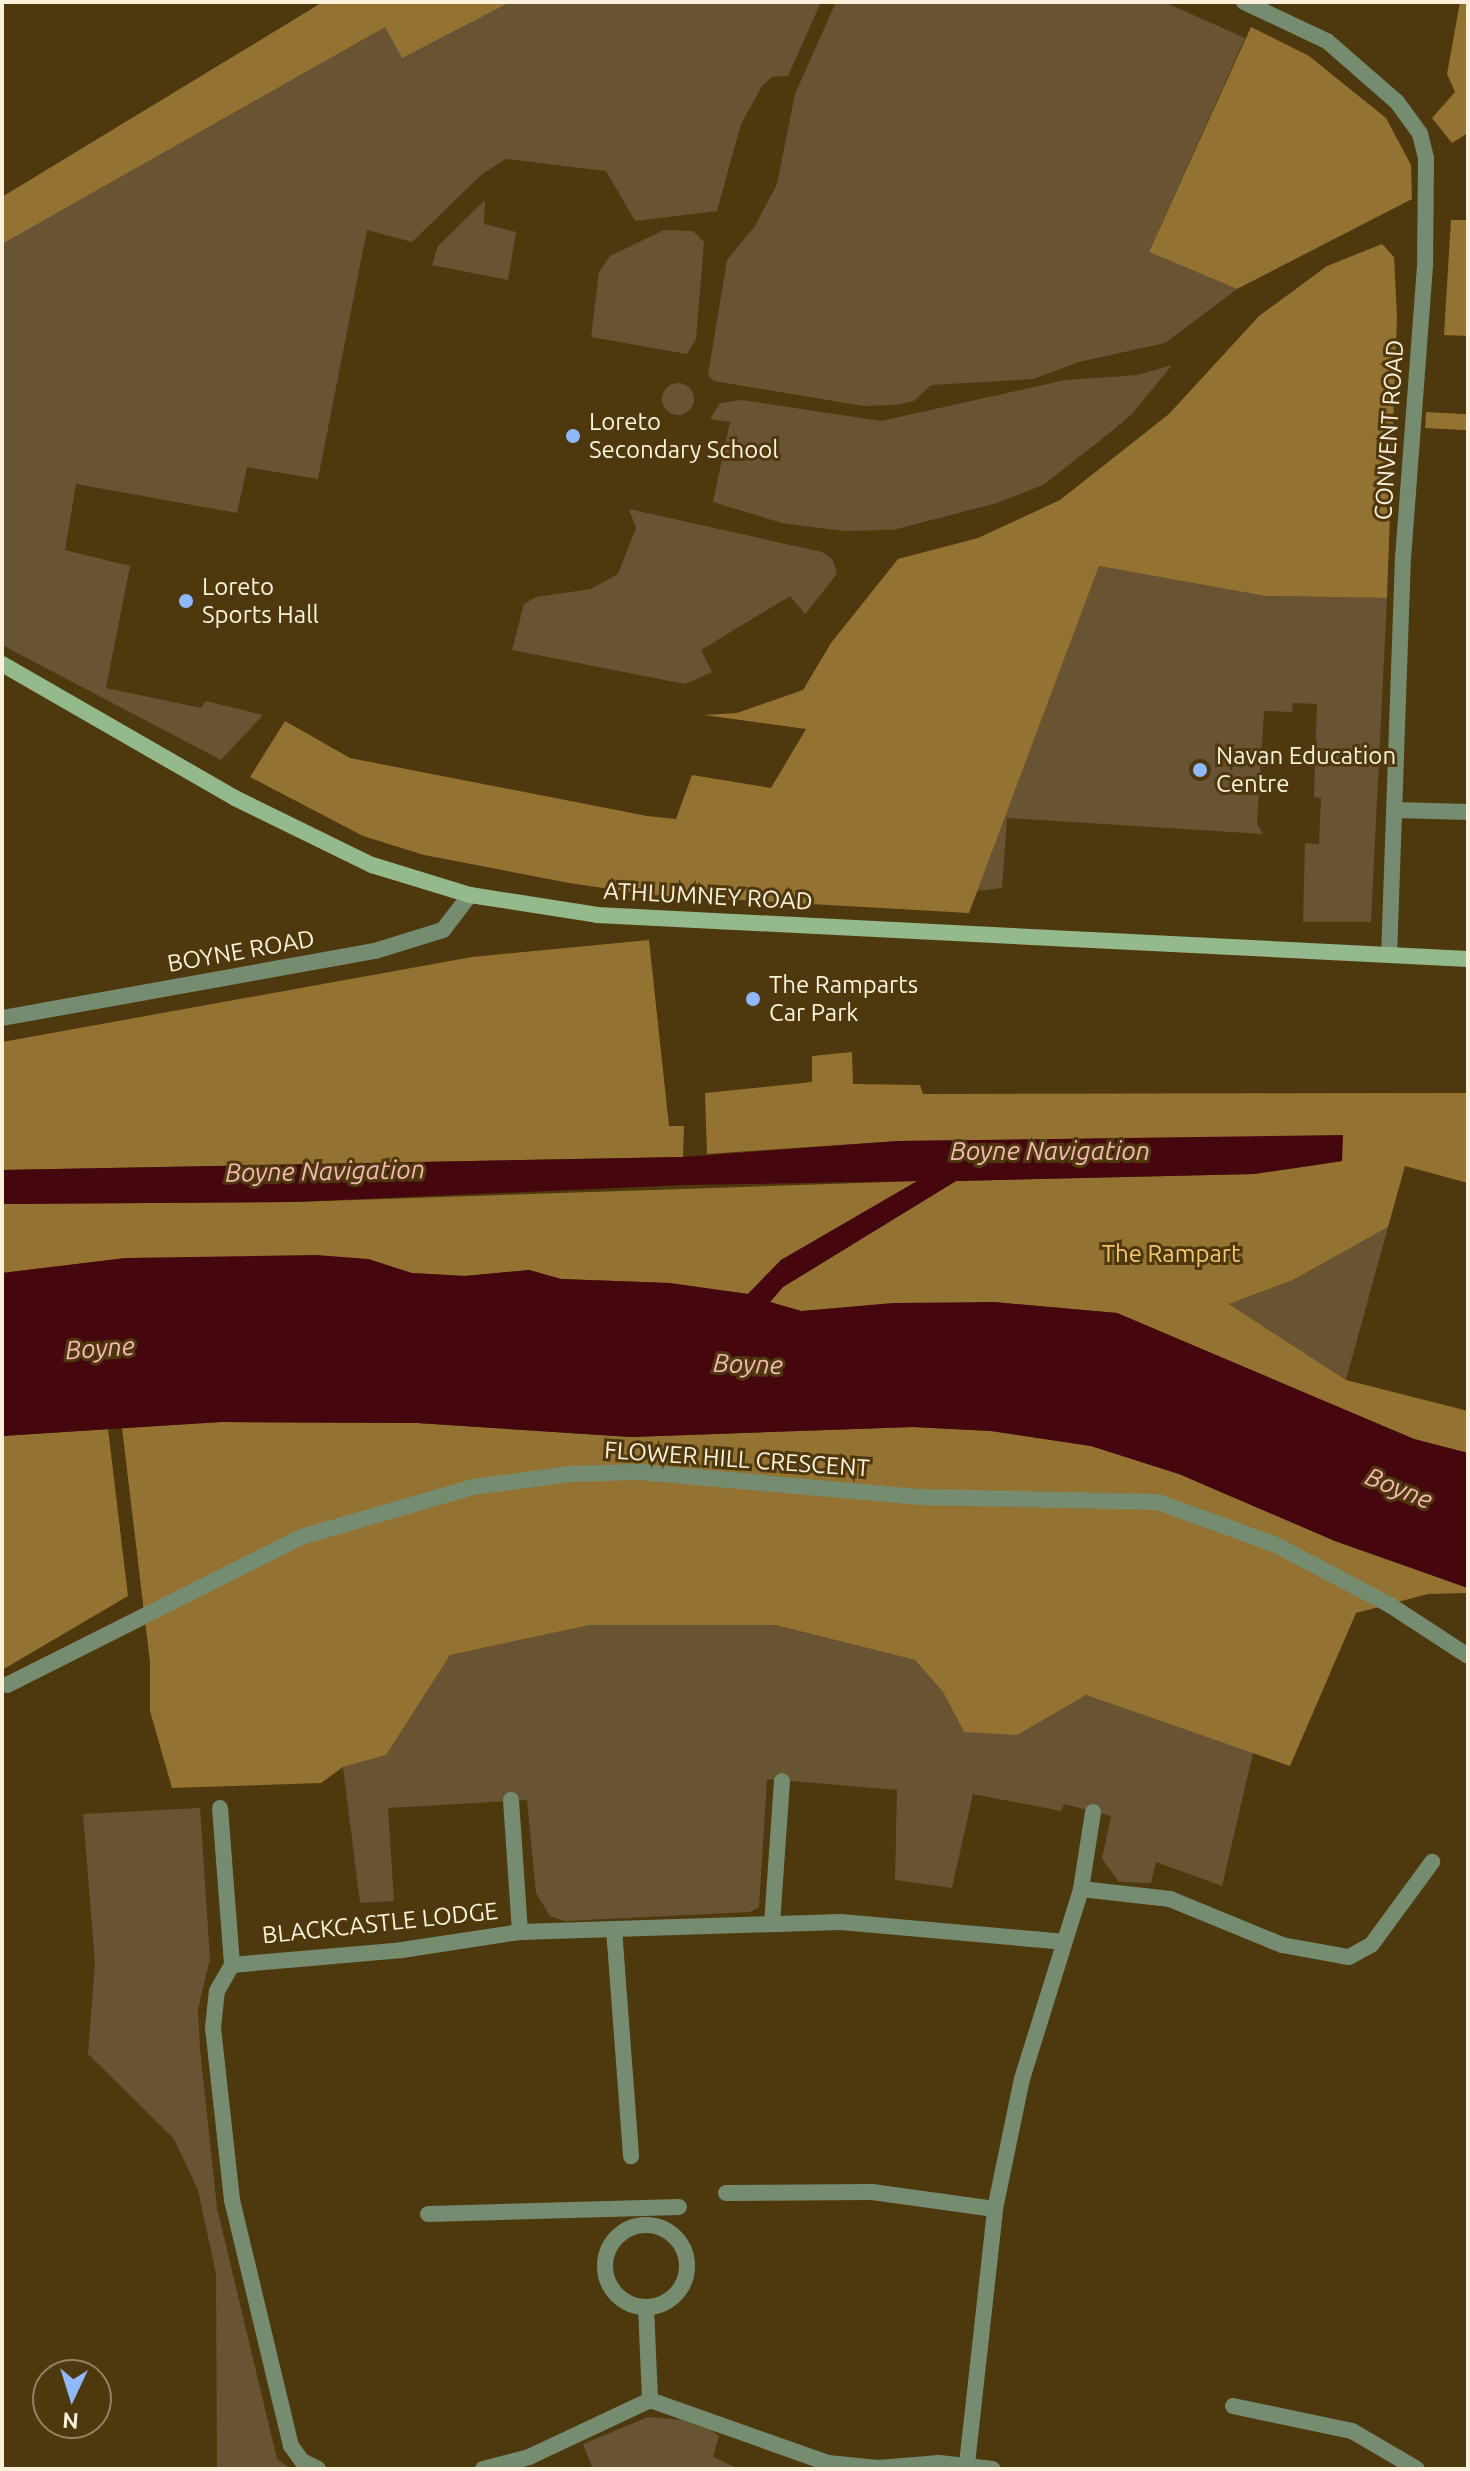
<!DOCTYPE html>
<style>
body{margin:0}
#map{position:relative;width:1470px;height:2471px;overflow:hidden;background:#4e380d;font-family:Ubuntu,sans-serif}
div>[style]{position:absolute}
.green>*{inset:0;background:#685433}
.round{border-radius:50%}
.forest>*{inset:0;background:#947232;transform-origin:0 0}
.water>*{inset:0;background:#45060e}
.minor>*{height:16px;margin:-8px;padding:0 8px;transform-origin:8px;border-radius:8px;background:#758c71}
.minor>.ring{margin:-8px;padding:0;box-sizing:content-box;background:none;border:16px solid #758c71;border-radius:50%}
.tertiary>*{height:16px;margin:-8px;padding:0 8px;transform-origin:8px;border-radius:8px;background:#758c71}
.secondary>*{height:16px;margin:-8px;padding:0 8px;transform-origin:8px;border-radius:8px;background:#94b98d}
.dots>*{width:22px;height:22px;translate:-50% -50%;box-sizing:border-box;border:4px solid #4e380d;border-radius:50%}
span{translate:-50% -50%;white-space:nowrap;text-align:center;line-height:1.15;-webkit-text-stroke:6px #4e380d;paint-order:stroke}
.poi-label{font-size:24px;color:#fef1db}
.left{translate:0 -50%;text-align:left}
.street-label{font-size:24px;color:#fef1db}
.park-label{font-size:24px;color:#f8c76d}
.water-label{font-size:26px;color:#f5b6b4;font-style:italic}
.frame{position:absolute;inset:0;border:4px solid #fef1db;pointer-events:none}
.north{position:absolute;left:32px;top:2359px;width:80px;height:80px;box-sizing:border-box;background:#4e380d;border:2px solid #94825f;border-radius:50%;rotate:184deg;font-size:22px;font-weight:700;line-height:32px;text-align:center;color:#fef1db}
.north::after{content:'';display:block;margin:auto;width:28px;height:36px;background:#90b8fd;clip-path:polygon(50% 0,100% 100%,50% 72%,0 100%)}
</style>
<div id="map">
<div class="green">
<i style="clip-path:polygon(323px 2px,821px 2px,788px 76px,772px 77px,762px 86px,741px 124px,717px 211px,635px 221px,606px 171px,506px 159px,482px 174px,412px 242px,367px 230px,318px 479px,247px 467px,237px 513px,76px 484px,65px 550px,130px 566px,106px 688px,201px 708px,206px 701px,263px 715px,221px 760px,2px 645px,2px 197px)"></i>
<i style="clip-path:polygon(836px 2px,1164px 2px,1245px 38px,1149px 252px,1237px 289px,1165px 343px,1079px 362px,1033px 379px,931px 385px,914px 401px,895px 405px,863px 406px,714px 381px,708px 375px,727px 260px,755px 226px,777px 184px,795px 94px)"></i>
<i style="clip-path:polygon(485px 200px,484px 224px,516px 232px,508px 280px,432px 265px,438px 246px)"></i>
<i style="clip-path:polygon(664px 230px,693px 231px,704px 242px,696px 339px,687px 354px,591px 337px,599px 272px,610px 256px)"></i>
<i style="clip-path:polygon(1172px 365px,1131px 415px,1102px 439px,1043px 485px,997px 503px,893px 530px,843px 531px,782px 523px,713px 502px,730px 422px,710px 419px,720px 403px,742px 400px,881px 421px,1065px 380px,1138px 375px)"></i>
<i class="round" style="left:662px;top:383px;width:32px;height:32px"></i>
<i style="clip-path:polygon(629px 509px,822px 552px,833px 560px,837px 574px,805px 614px,790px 596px,701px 650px,712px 672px,685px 684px,512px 650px,524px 604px,536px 597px,591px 589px,618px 574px,636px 528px)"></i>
<i style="clip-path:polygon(1099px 566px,1265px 596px,1387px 598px,1371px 922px,1303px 922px,1305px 843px,1319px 844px,1321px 798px,1314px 797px,1317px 704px,1293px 703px,1292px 712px,1264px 711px,1257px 824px,1263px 834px,1007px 818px,1002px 888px,977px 891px)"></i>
<i style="clip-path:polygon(1388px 1227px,1346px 1380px,1229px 1304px,1293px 1280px)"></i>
<i style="clip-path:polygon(590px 1625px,774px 1625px,915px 1660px,943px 1692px,964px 1732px,1055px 1711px,1086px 1695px,1253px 1753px,1222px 1886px,1156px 1862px,1151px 1883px,1119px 1882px,1102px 1859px,1111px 1816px,1064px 1804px,1061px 1811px,973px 1794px,952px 1888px,895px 1880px,897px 1790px,767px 1779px,759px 1907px,750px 1912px,565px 1921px,550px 1916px,536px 1893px,527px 1800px,388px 1808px,394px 1901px,360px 1903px,343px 1767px,381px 1756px,450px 1655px)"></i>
<i style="clip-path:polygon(200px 1808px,210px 1959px,198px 2009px,200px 2049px,217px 2208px,277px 2459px,291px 2469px,217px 2469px,216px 2274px,198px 2190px,174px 2139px,88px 2054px,95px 1963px,83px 1814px)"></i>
<i style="clip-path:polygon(648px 2417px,684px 2420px,711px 2430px,719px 2436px,713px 2457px,739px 2469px,587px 2469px,592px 2467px,583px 2444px)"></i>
</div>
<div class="forest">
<i style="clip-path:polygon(323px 2px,510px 2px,402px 58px,385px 27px,2px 244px,2px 197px)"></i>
<i style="clip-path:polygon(1460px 2px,1468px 2px,1468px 133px,1452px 143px,1432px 118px,1455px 92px,1447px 74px)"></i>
<i style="clip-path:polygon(1251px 27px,1309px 56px,1386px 118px,1411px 165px,1412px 199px,1237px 289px,1149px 252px)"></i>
<i style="clip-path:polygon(1451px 220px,1468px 220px,1468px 336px,1444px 335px)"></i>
<i style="clip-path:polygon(1382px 244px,1394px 257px,1397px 316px,1387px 598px,1265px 596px,1099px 566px,969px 913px,652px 895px,569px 883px,424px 855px,363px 836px,250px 777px,285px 721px,350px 758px,647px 816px,676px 819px,692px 775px,771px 788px,806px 729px,704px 715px,737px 713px,803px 690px,831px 643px,898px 559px,978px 538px,1060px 500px,1169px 414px,1259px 316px,1327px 266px)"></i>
<i style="left:1426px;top:412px;width:42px;height:16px;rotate:3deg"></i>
<i style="clip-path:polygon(649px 940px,669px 1126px,684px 1126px,683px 1157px,2px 1170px,2px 1042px,472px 957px)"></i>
<i style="clip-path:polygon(852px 1052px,853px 1084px,920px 1085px,923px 1094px,1468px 1093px,1468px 1183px,1405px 1166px,1388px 1227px,1293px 1280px,1229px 1304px,1346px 1380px,1468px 1411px,1468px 1453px,1414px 1439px,1117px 1313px,994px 1302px,801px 1311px,770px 1302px,783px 1287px,956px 1181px,1254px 1174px,1342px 1161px,1342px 1136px,898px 1141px,707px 1154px,705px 1093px,812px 1082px,812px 1056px)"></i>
<i style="clip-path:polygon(919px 1181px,781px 1260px,748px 1294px,669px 1283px,561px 1279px,529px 1270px,463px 1276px,411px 1273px,368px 1259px,126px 1258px,2px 1273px,2px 1204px,294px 1202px)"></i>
<i style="clip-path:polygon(221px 1422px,417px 1423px,631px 1437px,913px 1427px,991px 1431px,1091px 1446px,1179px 1474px,1335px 1541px,1468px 1588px,1468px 1593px,1428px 1594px,1356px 1613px,1290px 1766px,1086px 1695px,1017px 1735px,964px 1732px,943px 1692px,915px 1660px,775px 1625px,590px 1625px,450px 1655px,386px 1755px,343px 1767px,321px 1783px,172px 1788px,150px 1711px,150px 1662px,122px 1428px)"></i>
<i style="clip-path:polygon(108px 1429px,128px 1596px,2px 1670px,2px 1436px)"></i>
</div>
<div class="water">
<i style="clip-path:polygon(1343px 1135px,1342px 1161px,1254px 1174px,956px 1181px,783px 1287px,770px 1302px,801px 1311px,893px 1303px,994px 1302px,1117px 1313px,1414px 1439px,1468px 1453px,1468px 1588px,1335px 1541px,1179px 1474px,1091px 1446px,991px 1431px,913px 1427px,631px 1437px,417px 1423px,221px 1422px,2px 1436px,2px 1273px,126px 1258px,316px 1255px,368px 1259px,412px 1273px,466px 1276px,529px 1270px,561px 1279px,669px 1283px,748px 1294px,781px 1260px,917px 1181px,685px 1185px,294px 1202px,2px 1204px,2px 1170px,683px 1157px,898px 1141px)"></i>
</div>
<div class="minor">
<i style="left:1244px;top:2px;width:92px;rotate:25.2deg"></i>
<i style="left:1327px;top:41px;width:93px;rotate:41.1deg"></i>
<i style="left:1397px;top:102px;width:39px;rotate:54deg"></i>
<i style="left:1420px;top:134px;width:25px;rotate:76deg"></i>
<i style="left:1426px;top:158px;width:108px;rotate:90.5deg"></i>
<i style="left:1425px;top:266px;width:291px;rotate:94.3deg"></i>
<i style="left:1403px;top:556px;width:397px;rotate:92deg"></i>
<i style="left:1395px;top:810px;width:73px;rotate:1.6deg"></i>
<i style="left:7px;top:1685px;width:329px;rotate:-26.7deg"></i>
<i style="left:301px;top:1537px;width:179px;rotate:-16.2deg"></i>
<i style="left:473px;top:1487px;width:98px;rotate:-7.6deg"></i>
<i style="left:570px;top:1474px;width:69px;rotate:-1.7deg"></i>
<i style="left:639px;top:1472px;width:280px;rotate:5.1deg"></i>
<i style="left:918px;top:1497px;width:240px;rotate:1.2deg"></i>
<i style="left:1158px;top:1502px;width:126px;rotate:20deg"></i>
<i style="left:1276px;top:1545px;width:129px;rotate:27.8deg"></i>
<i style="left:1390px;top:1605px;width:93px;rotate:33.2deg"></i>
<i style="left:511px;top:1800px;width:132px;rotate:86.1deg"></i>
<i style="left:220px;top:1808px;width:157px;rotate:85.6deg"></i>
<i style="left:1081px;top:1889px;width:90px;rotate:6.4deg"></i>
<i style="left:1170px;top:1899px;width:121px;rotate:22.3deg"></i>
<i style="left:1282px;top:1945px;width:68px;rotate:10.2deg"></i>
<i style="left:1349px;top:1957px;width:26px;rotate:-29deg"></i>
<i style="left:1372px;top:1944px;width:102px;rotate:-53.8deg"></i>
<i style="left:772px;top:1924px;width:143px;rotate:-86deg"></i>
<i style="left:614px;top:1929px;width:228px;rotate:85.7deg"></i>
<i style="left:726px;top:2193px;width:146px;rotate:-0.4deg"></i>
<i style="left:872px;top:2192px;width:124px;rotate:7.9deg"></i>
<i style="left:428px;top:2214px;width:251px;rotate:-1.6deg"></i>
<i class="ring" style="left:605px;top:2225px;width:66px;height:66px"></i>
<i style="left:646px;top:2307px;width:93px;rotate:87.5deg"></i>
<i style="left:1233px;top:2406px;width:122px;rotate:11.9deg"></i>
<i style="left:1352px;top:2431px;width:75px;rotate:30.3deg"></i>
<i style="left:967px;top:2464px;width:257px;rotate:-83.7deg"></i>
<i style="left:995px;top:2209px;width:133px;rotate:-78.3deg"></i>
<i style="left:1022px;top:2079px;width:199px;rotate:-72.7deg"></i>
<i style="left:1081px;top:1889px;width:78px;rotate:-81.1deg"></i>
<i style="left:318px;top:2469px;width:18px;rotate:-153deg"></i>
<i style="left:302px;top:2461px;width:19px;rotate:-126deg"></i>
<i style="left:291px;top:2446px;width:253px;rotate:-103.5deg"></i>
<i style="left:232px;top:2200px;width:173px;rotate:-96.3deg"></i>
<i style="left:213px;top:2028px;width:37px;rotate:-84deg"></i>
<i style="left:217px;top:1991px;width:30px;rotate:-60deg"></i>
<i style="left:232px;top:1965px;width:171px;rotate:-5deg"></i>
<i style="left:402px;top:1950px;width:119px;rotate:-8.7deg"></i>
<i style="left:520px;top:1932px;width:321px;rotate:-1.8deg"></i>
<i style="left:841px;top:1922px;width:223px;rotate:5.1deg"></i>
<i style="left:483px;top:2469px;width:48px;rotate:-14.6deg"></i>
<i style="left:529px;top:2457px;width:134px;rotate:-25.2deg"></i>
<i style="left:650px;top:2400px;width:189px;rotate:19.5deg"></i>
<i style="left:828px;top:2463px;width:50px;rotate:5.7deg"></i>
<i style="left:878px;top:2468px;width:61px;rotate:-4.7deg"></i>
<i style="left:939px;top:2463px;width:54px;rotate:6.3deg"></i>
</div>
<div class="tertiary">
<i style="left:2px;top:1018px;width:379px;rotate:-10.2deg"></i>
<i style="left:375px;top:951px;width:71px;rotate:-17.2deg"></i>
<i style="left:443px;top:930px;width:44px;rotate:-52.4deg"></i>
</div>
<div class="secondary">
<i style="left:2px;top:664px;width:269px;rotate:29.9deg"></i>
<i style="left:235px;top:798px;width:153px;rotate:26.1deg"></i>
<i style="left:372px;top:865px;width:102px;rotate:17deg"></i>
<i style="left:470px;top:895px;width:129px;rotate:8.9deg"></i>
<i style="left:597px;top:915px;width:872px;rotate:2.89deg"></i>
</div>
<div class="dots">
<i style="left:573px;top:436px;background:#90b8fd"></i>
<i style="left:186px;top:601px;background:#90b8fd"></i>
<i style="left:1200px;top:770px;background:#90b8fd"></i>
<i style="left:753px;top:999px;background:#90b8fd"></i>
</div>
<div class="poi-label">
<span class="left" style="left:589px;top:436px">Loreto<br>Secondary School</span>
<span class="left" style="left:202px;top:601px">Loreto<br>Sports Hall</span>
<span class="left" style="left:1216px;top:770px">Navan Education<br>Centre</span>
<span class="left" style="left:769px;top:999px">The Ramparts<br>Car Park</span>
</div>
<div class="street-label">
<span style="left:1389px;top:430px;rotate:-86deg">CONVENT ROAD</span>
<span style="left:708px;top:896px;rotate:3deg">ATHLUMNEY ROAD</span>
<span style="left:241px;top:951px;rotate:-10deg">BOYNE ROAD</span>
<span style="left:737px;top:1459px;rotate:4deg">FLOWER HILL CRESCENT</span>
<span style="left:380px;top:1923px;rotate:-6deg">BLACKCASTLE LODGE</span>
</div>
<div class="park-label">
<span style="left:1171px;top:1254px">The Rampart</span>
</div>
<div class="water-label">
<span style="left:1050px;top:1151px">Boyne Navigation</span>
<span style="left:325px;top:1171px;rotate:-1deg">Boyne Navigation</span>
<span style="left:100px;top:1348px;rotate:-4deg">Boyne</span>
<span style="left:748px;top:1364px;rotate:2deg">Boyne</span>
<span style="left:1399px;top:1488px;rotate:22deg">Boyne</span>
</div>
<div class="frame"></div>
<div class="north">N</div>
</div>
